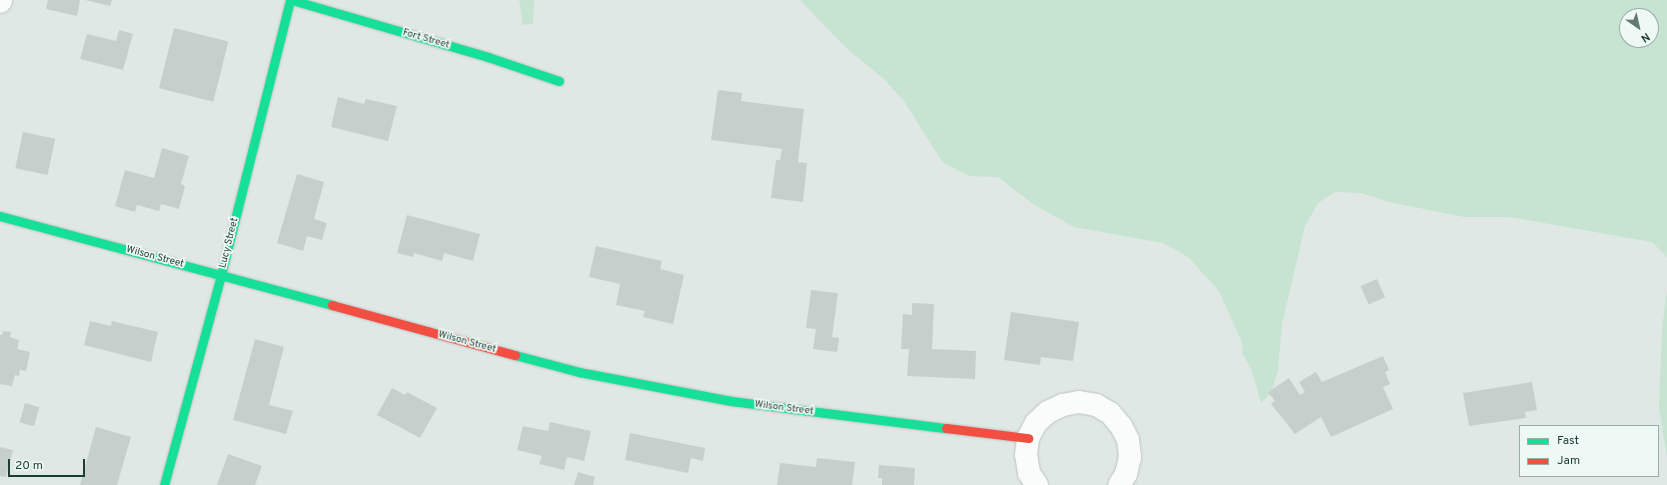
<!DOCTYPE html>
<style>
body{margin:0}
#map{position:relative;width:1667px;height:485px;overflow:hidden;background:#e0e8e5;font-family:Overpass,sans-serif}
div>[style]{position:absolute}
.green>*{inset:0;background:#c7e3d2}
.building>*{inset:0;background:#c7cfcc;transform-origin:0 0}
.roads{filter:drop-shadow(0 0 1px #bdc5c2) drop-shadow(0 0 1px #bdc5c2)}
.street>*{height:22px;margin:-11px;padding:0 11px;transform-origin:11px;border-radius:11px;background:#fafcfb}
.fast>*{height:9px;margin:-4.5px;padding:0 4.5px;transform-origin:4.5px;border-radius:4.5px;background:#16e098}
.jam>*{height:9px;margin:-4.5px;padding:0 4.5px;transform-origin:4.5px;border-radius:4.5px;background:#f24e42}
span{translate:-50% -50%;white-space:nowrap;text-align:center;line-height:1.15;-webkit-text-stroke:3.5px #eef8f4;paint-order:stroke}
.street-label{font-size:10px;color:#1d3c36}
.legend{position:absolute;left:1519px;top:425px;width:140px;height:52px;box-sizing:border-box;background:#eef8f4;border:1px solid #9aada8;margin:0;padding:5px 7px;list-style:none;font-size:12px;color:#1d3c36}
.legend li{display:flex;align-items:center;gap:8px;height:20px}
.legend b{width:20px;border:1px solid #9aada8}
.north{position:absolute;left:1619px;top:8px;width:40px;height:40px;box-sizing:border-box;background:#eef8f4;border:1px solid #9aada8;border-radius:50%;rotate:146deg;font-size:11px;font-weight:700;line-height:16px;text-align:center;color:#1d3c36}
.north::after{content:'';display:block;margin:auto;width:14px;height:18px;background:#617873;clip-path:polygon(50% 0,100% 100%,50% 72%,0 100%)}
.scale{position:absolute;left:8px;top:459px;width:77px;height:18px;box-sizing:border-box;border:2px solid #1d3c36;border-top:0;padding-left:5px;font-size:12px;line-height:14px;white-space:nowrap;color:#1d3c36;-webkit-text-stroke:3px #eef8f4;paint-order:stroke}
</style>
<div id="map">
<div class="green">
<i style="clip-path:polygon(519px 0,534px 0,533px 24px,523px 25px)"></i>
<i style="clip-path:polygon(evenodd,800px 0,1667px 0,1667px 257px,1652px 242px,1509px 217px,1464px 217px,1389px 202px,1361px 193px,1335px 192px,1318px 203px,1305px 226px,1282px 324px,1278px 371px,1271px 393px,1261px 403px,1252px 371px,1242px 352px,1243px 345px,1219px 291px,1188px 257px,1163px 243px,1074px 227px,1033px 204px,998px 177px,969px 176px,943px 163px,904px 101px,883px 78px,846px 48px,800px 0,1627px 16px,1651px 16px,1651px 40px,1627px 40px,1627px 16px)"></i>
<i style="clip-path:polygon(1667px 289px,1667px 457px,1659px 408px,1662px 329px)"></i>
</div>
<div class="building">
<i style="clip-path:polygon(48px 0,80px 0,77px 16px,46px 9px)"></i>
<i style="clip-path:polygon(85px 0,112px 0,110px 6px)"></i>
<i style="left:174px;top:28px;width:56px;height:62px;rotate:14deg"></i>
<i style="clip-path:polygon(119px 30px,133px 34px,123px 70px,80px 59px,87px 34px,116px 41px)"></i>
<i style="clip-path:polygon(718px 90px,742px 93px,741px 101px,804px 109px,798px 162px,807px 163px,803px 202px,771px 198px,776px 160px,780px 160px,782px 149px,711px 140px)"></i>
<i style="clip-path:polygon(338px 97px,364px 104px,366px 99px,397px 106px,388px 141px,331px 127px)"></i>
<i style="left:23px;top:132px;width:33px;height:37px;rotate:12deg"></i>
<i style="clip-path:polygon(162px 148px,189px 156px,181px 184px,185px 186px,179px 209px,161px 204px,159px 211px,137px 205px,135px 212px,115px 206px,125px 170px,154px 178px)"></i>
<i style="clip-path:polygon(297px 174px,324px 182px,314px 219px,327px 223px,322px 240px,307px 236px,303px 251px,277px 243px)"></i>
<i style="clip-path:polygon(407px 215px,480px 234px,473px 261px,444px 253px,442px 261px,414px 253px,413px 257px,397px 253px)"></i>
<i style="clip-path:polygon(596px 246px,662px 261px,660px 269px,684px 275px,673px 324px,643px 317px,645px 311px,616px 305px,620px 284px,589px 277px)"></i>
<i style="left:1377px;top:279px;width:20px;height:18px;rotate:66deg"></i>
<i style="clip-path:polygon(811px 290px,838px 293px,832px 337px,839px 338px,837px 352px,813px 349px,816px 329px,806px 328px)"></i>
<i style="clip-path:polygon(912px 303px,934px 304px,932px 349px,976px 351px,975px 379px,907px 376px,909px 349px,901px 349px,903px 314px,912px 315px)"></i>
<i style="clip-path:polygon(1011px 312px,1079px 322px,1073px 361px,1041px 357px,1040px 365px,1004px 360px)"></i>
<i style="clip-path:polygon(90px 321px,111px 326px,112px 321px,158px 332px,151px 362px,84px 345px)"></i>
<i style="clip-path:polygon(3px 331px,11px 332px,10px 337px,19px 340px,17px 349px,30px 352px,26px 371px,20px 370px,19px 376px,15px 375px,12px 386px,0 384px,0 335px,2px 335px)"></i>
<i style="clip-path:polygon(255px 339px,284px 347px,269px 405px,293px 411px,286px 434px,233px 420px)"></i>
<i style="clip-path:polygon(1383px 356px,1389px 370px,1385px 372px,1390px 384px,1383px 387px,1393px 409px,1331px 437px,1321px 417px,1295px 434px,1271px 404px,1275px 401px,1268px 392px,1289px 378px,1300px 395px,1305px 392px,1299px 382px,1316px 372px,1322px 382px)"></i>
<i style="clip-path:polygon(1532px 382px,1537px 410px,1525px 412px,1526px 418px,1469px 426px,1463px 393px)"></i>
<i style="clip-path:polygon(392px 388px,405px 395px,407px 392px,437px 408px,420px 438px,377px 415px)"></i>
<i style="left:25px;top:403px;width:15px;height:20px;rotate:16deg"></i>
<i style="clip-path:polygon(550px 422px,591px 431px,584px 461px,567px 457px,564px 470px,539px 464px,542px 456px,517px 450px,523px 426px,548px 431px)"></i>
<i style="clip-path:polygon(96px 427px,131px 437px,117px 485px,80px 485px)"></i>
<i style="clip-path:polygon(630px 433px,705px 448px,703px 461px,691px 458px,688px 473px,625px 460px)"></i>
<i style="clip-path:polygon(0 447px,13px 450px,6px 477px,0 476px)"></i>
<i style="clip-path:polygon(228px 454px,262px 466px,255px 485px,217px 485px)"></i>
<i style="clip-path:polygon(817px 458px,855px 462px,852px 485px,777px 485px,780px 463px,816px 467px)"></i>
<i style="clip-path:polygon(879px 465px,915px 468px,914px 485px,882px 485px,882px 478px,878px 478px)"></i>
<i style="clip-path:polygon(578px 472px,595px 477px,593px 485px,574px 485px)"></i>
</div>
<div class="roads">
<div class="street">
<i style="left:0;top:2px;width:2px;rotate:-63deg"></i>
<i style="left:1037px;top:485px;width:14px;rotate:-124deg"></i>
<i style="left:1029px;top:473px;width:18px;rotate:-99deg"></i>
<i style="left:1026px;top:455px;width:17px;rotate:-83deg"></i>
<i style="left:1028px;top:438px;width:17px;rotate:-62deg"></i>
<i style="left:1036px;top:423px;width:16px;rotate:-43deg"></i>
<i style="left:1048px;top:412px;width:17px;rotate:-25deg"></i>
<i style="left:1063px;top:405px;width:16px;rotate:-11deg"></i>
<i style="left:1079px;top:402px;width:17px;rotate:10deg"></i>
<i style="left:1096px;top:405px;width:16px;rotate:30deg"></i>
<i style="left:1110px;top:413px;width:17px;rotate:50deg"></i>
<i style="left:1121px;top:426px;width:16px;rotate:63deg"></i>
<i style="left:1128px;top:440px;width:17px;rotate:83deg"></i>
<i style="left:1130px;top:457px;width:17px;rotate:103deg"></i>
<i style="left:1126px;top:474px;width:13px;rotate:122deg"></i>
</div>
<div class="fast">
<i style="left:292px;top:0;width:204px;rotate:16.2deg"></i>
<i style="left:488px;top:57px;width:75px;rotate:18.7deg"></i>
<i style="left:0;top:216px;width:344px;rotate:15deg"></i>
<i style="left:515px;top:355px;width:66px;rotate:14.9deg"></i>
<i style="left:579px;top:372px;width:155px;rotate:10.8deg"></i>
<i style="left:731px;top:401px;width:217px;rotate:7.2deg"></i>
<i style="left:164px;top:485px;width:218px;rotate:-74.8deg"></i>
<i style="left:221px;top:275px;width:284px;rotate:-75.9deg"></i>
</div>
<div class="jam">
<i style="left:332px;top:305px;width:190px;rotate:15.3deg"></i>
<i style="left:946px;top:428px;width:83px;rotate:7deg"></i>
</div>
</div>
<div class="street-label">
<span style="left:426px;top:39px;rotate:16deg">Fort Street</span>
<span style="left:229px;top:243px;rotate:-76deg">Lucy Street</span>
<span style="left:155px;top:257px;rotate:15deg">Wilson Street</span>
<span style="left:467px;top:342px;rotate:15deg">Wilson Street</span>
<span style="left:784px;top:408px;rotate:7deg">Wilson Street</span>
</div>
<ul class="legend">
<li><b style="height:5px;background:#16e098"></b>Fast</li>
<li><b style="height:5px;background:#f24e42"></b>Jam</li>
</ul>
<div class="north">N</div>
<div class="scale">20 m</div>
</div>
